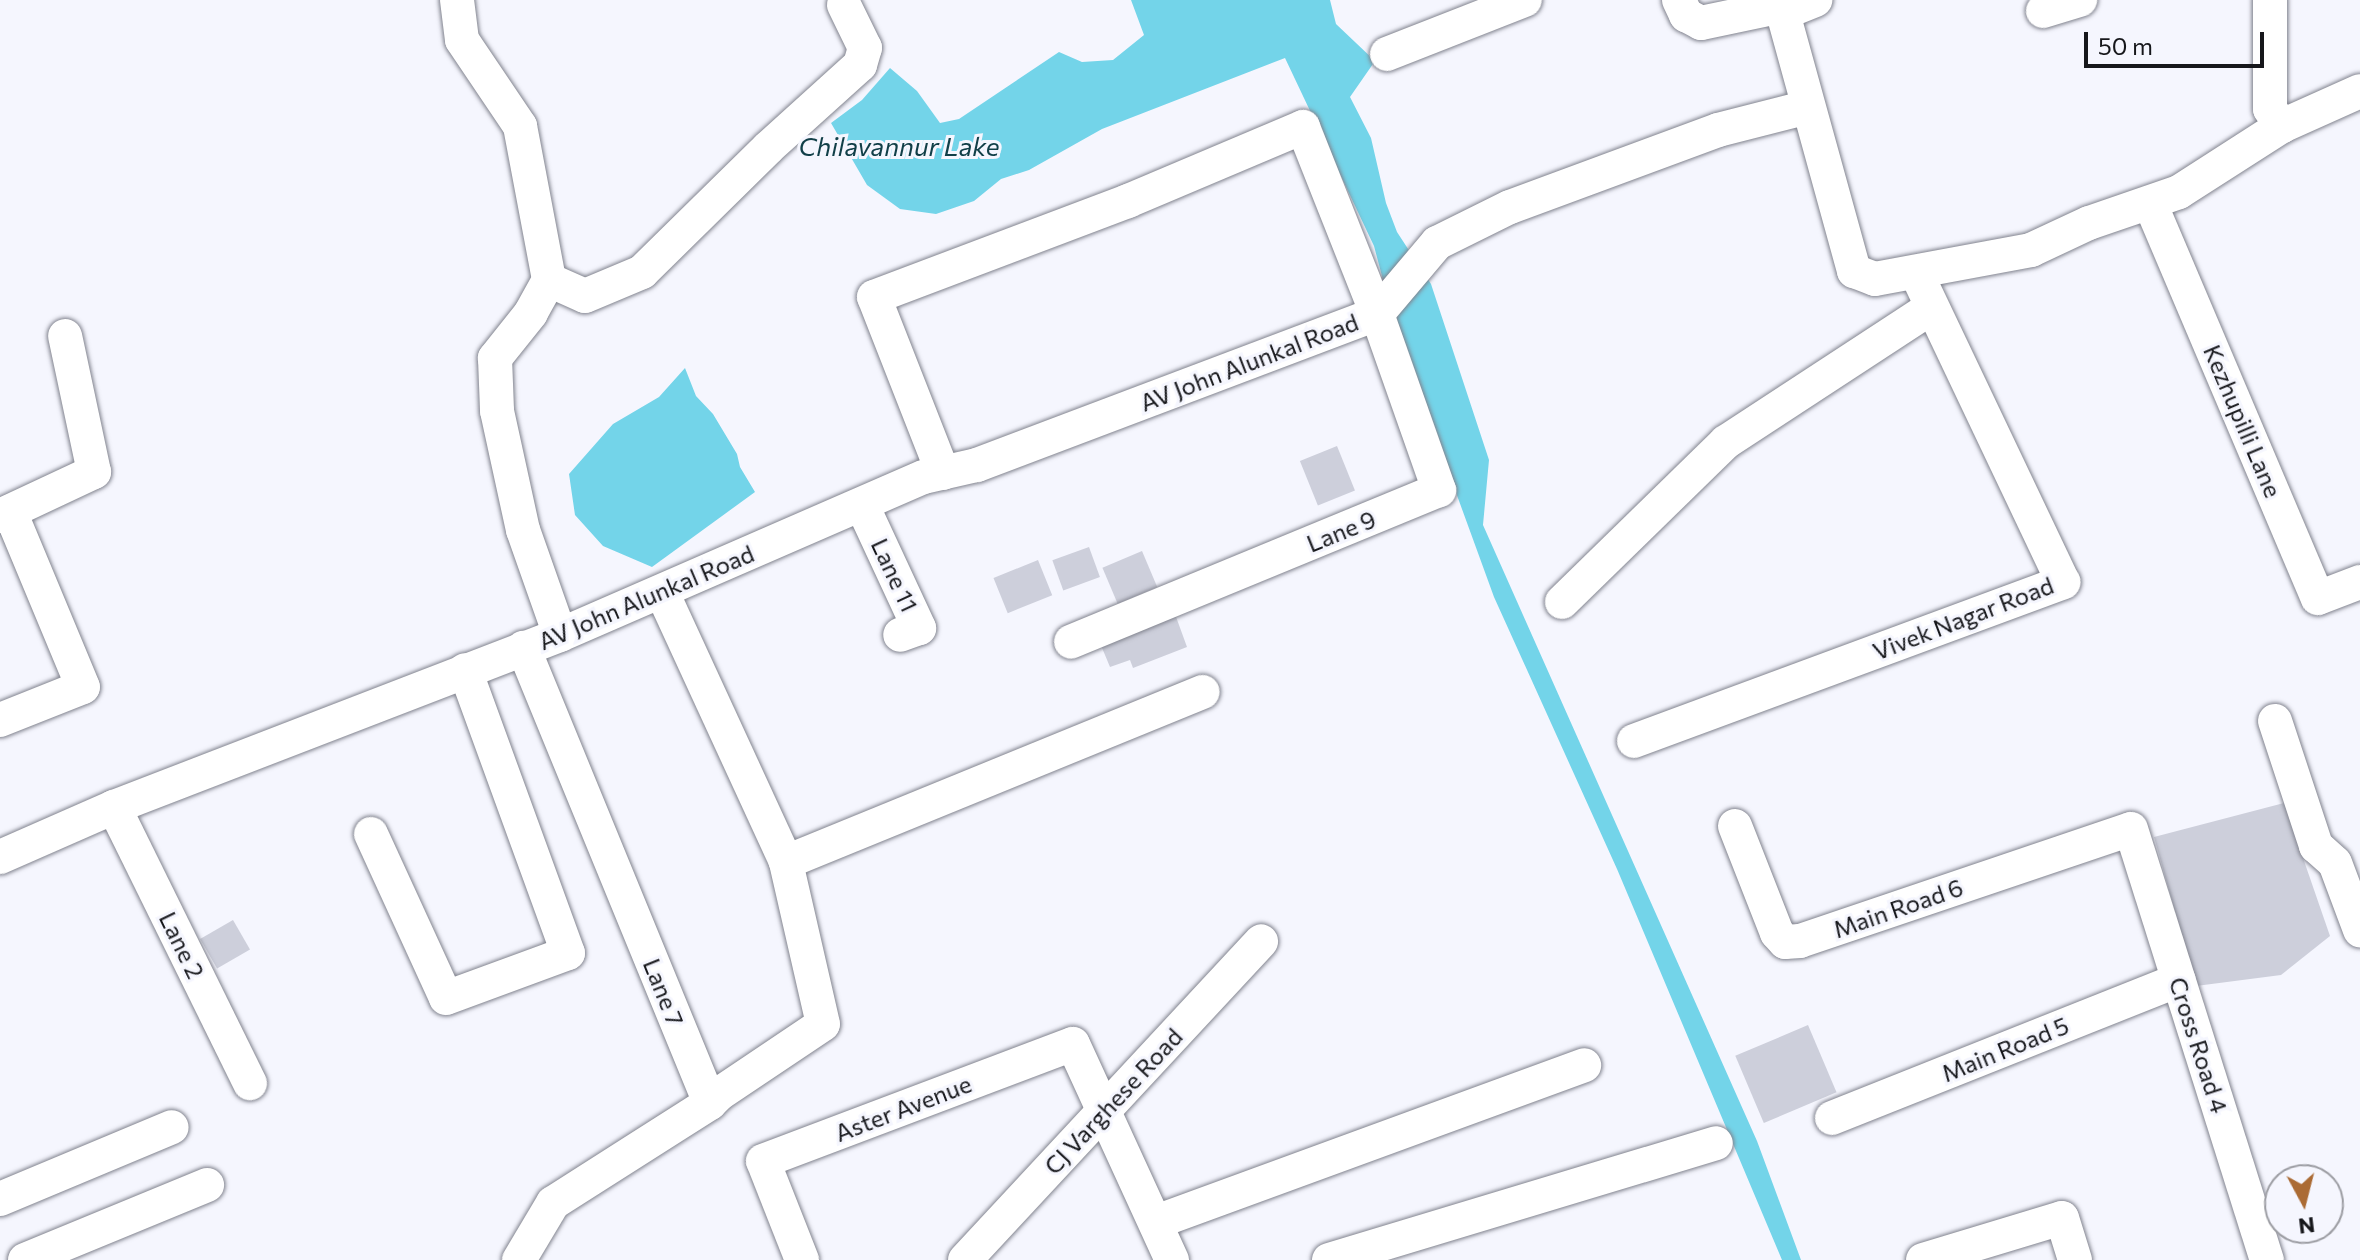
<!DOCTYPE html>
<style>
body{margin:0}
#map{position:relative;width:2360px;height:1260px;overflow:hidden;background:#f5f6fe;font-family:Commissioner,sans-serif}
div>[style]{position:absolute}
.water>*{inset:0;background:#73d4e9}
.building>*{inset:0;background:#cdcfdb;transform-origin:0 0}
.roads{filter:drop-shadow(0 0 2px #81838e) drop-shadow(0 0 2px #81838e)}
.minor>*{height:34px;margin:-17px;padding:0 17px;transform-origin:17px;border-radius:17px;background:#fff}
span{translate:-50% -50%;white-space:nowrap;text-align:center;line-height:1.15;-webkit-text-stroke:6px #f5f6fe;paint-order:stroke}
.street-label{font-size:24px;color:#16171b}
.water-label{font-size:26px;color:#113f48;font-style:italic}
.north{position:absolute;left:2264px;top:1164px;width:80px;height:80px;box-sizing:border-box;background:#f5f6fe;border:2px solid #9c9da3;border-radius:50%;rotate:173deg;font-size:22px;font-weight:700;line-height:32px;text-align:center;color:#16171b}
.north::after{content:'';display:block;margin:auto;width:28px;height:36px;background:#ab6b34;clip-path:polygon(50% 0,100% 100%,50% 72%,0 100%)}
.scale{position:absolute;left:2084px;top:32px;width:180px;height:36px;box-sizing:border-box;border:4px solid #16171b;border-top:0;padding-left:10px;font-size:24px;line-height:28px;white-space:nowrap;color:#16171b;-webkit-text-stroke:6px #f5f6fe;paint-order:stroke}
</style>
<div id="map">
<div class="water">
<i style="clip-path:polygon(1131px 0,1330px 0,1336px 24px,1375px 61px,1350px 97px,1371px 138px,1386px 203px,1397px 232px,1431px 284px,1489px 460px,1483px 525px,1757px 1141px,1801px 1260px,1782px 1260px,1617px 869px,1494px 597px,1395px 325px,1374px 246px,1285px 58px,1102px 129px,1029px 170px,1001px 179px,974px 201px,936px 214px,900px 209px,867px 185px,831px 123px,862px 100px,890px 68px,917px 91px,940px 123px,959px 119px,1059px 52px,1082px 62px,1113px 60px,1144px 35px)"></i>
<i style="clip-path:polygon(685px 368px,696px 396px,713px 414px,737px 454px,740px 467px,755px 492px,652px 567px,603px 546px,575px 515px,569px 474px,613px 424px,659px 397px)"></i>
</div>
<div class="building">
<i style="left:1337px;top:446px;width:48px;height:40px;rotate:68deg"></i>
<i style="left:1089px;top:547px;width:32px;height:39px;rotate:70deg"></i>
<i style="left:1142px;top:551px;width:39px;height:43px;rotate:67deg"></i>
<i style="left:1038px;top:560px;width:38px;height:48px;rotate:68deg"></i>
<i style="clip-path:polygon(1175px 614px,1187px 647px,1133px 668px,1130px 660px,1110px 667px,1100px 643px)"></i>
<i style="clip-path:polygon(2284px 803px,2330px 936px,2281px 975px,2196px 986px,2154px 837px)"></i>
<i style="left:233px;top:920px;width:34px;height:38px;rotate:60deg"></i>
<i style="left:1808px;top:1025px;width:73px;height:79px;rotate:67deg"></i>
</div>
<div class="roads">
<div class="minor">
<i style="left:457px;top:0;width:40px;rotate:82.9deg"></i>
<i style="left:462px;top:40px;width:104px;rotate:56deg"></i>
<i style="left:520px;top:126px;width:157px;rotate:79.3deg"></i>
<i style="left:549px;top:280px;width:38px;rotate:119deg"></i>
<i style="left:531px;top:313px;width:58px;rotate:128.7deg"></i>
<i style="left:495px;top:358px;width:53px;rotate:87.8deg"></i>
<i style="left:497px;top:411px;width:122px;rotate:77.7deg"></i>
<i style="left:523px;top:530px;width:111px;rotate:70.6deg"></i>
<i style="left:1679px;top:0;width:17px;rotate:65deg"></i>
<i style="left:1686px;top:15px;width:17px;rotate:28deg"></i>
<i style="left:1701px;top:23px;width:74px;rotate:-11.8deg"></i>
<i style="left:1773px;top:8px;width:11px;rotate:27deg"></i>
<i style="left:1783px;top:13px;width:268px;rotate:74.6deg"></i>
<i style="left:1854px;top:271px;width:22px;rotate:21deg"></i>
<i style="left:1875px;top:279px;width:159px;rotate:-10.5deg"></i>
<i style="left:2031px;top:250px;width:64px;rotate:-25deg"></i>
<i style="left:2089px;top:223px;width:95px;rotate:-19deg"></i>
<i style="left:2179px;top:192px;width:122px;rotate:-32.7deg"></i>
<i style="left:2282px;top:126px;width:85px;rotate:-24.2deg"></i>
<i style="left:2270px;top:0;width:109px;rotate:90deg"></i>
<i style="left:2270px;top:109px;width:21px;rotate:55deg"></i>
<i style="left:2043px;top:11px;width:39px;rotate:-17deg"></i>
<i style="left:1783px;top:13px;width:35px;rotate:-22deg"></i>
<i style="left:1387px;top:54px;width:148px;rotate:-21.4deg"></i>
<i style="left:2150px;top:203px;width:429px;rotate:67deg"></i>
<i style="left:2318px;top:598px;width:45px;rotate:-20.9deg"></i>
<i style="left:549px;top:280px;width:39px;rotate:24deg"></i>
<i style="left:585px;top:296px;width:62px;rotate:-22.8deg"></i>
<i style="left:642px;top:272px;width:177px;rotate:-44.5deg"></i>
<i style="left:768px;top:148px;width:124px;rotate:-42.1deg"></i>
<i style="left:860px;top:65px;width:18px;rotate:-74deg"></i>
<i style="left:865px;top:48px;width:48px;rotate:-116deg"></i>
<i style="left:943px;top:473px;width:189px;rotate:-111.4deg"></i>
<i style="left:874px;top:297px;width:272px;rotate:-20.7deg"></i>
<i style="left:1128px;top:201px;width:190px;rotate:-22.9deg"></i>
<i style="left:1303px;top:127px;width:201px;rotate:68.4deg"></i>
<i style="left:1377px;top:314px;width:187px;rotate:70.6deg"></i>
<i style="left:1439px;top:490px;width:398px;rotate:157.6deg"></i>
<i style="left:862px;top:505px;width:136px;rotate:65.1deg"></i>
<i style="left:919px;top:628px;width:20px;rotate:160deg"></i>
<i style="left:0;top:516px;width:104px;rotate:-25.1deg"></i>
<i style="left:94px;top:472px;width:139px;rotate:-102deg"></i>
<i style="left:662px;top:592px;width:297px;rotate:65.3deg"></i>
<i style="left:786px;top:862px;width:450px;rotate:-22.2deg"></i>
<i style="left:1562px;top:602px;width:229px;rotate:-44.3deg"></i>
<i style="left:1726px;top:442px;width:245px;rotate:-33.2deg"></i>
<i style="left:0;top:720px;width:89px;rotate:-21.7deg"></i>
<i style="left:83px;top:687px;width:190px;rotate:-112.6deg"></i>
<i style="left:2275px;top:721px;width:132px;rotate:71.8deg"></i>
<i style="left:2316px;top:846px;width:25px;rotate:42deg"></i>
<i style="left:2335px;top:863px;width:72px;rotate:69.5deg"></i>
<i style="left:1634px;top:741px;width:458px;rotate:-20.3deg"></i>
<i style="left:2063px;top:582px;width:342px;rotate:-115.4deg"></i>
<i style="left:114px;top:807px;width:308px;rotate:63.8deg"></i>
<i style="left:1735px;top:826px;width:115px;rotate:68.6deg"></i>
<i style="left:1777px;top:933px;width:12px;rotate:48deg"></i>
<i style="left:1785px;top:942px;width:15px;rotate:-4deg"></i>
<i style="left:1800px;top:941px;width:349px;rotate:-18.7deg"></i>
<i style="left:2131px;top:829px;width:452px;rotate:72.5deg"></i>
<i style="left:371px;top:834px;width:180px;rotate:65.4deg"></i>
<i style="left:446px;top:998px;width:130px;rotate:-20.2deg"></i>
<i style="left:568px;top:953px;width:301px;rotate:-110deg"></i>
<i style="left:0;top:857px;width:124px;rotate:-23.7deg"></i>
<i style="left:114px;top:807px;width:478px;rotate:-21.1deg"></i>
<i style="left:560px;top:635px;width:397px;rotate:-23.5deg"></i>
<i style="left:924px;top:477px;width:54px;rotate:-12.8deg"></i>
<i style="left:977px;top:465px;width:428px;rotate:-20.7deg"></i>
<i style="left:1377px;top:314px;width:93px;rotate:-49.8deg"></i>
<i style="left:1437px;top:243px;width:81px;rotate:-26.3deg"></i>
<i style="left:1510px;top:207px;width:222px;rotate:-20.3deg"></i>
<i style="left:1718px;top:130px;width:93px;rotate:-14.3deg"></i>
<i style="left:710px;top:1103px;width:13px;rotate:-45deg"></i>
<i style="left:719px;top:1094px;width:125px;rotate:-33.9deg"></i>
<i style="left:823px;top:1024px;width:166px;rotate:-102.9deg"></i>
<i style="left:1832px;top:1118px;width:373px;rotate:-21.7deg"></i>
<i style="left:0;top:1199px;width:186px;rotate:-22.7deg"></i>
<i style="left:1156px;top:1222px;width:456px;rotate:-20.1deg"></i>
<i style="left:25px;top:1260px;width:197px;rotate:-22.4deg"></i>
<i style="left:519px;top:1260px;width:66px;rotate:-59.2deg"></i>
<i style="left:553px;top:1203px;width:186px;rotate:-32.5deg"></i>
<i style="left:710px;top:1103px;width:492px;rotate:-112.3deg"></i>
<i style="left:802px;top:1260px;width:106px;rotate:-111.5deg"></i>
<i style="left:763px;top:1161px;width:331px;rotate:-20.7deg"></i>
<i style="left:1073px;top:1044px;width:238px;rotate:65.4deg"></i>
<i style="left:965px;top:1260px;width:435px;rotate:-47.1deg"></i>
<i style="left:1329px;top:1260px;width:404px;rotate:-16.8deg"></i>
<i style="left:1923px;top:1260px;width:145px;rotate:-16.8deg"></i>
<i style="left:2062px;top:1218px;width:44px;rotate:72.8deg"></i>
</div>
</div>
<div class="street-label">
<span style="left:1249px;top:362px;rotate:-21deg">AV John Alunkal Road</span>
<span style="left:2243px;top:421px;rotate:67deg">Kezhupilli Lane</span>
<span style="left:1341px;top:531px;rotate:-22deg">Lane 9</span>
<span style="left:895px;top:575px;rotate:65deg">Lane 11</span>
<span style="left:646px;top:597px;rotate:-23deg">AV John Alunkal Road</span>
<span style="left:1963px;top:618px;rotate:-21deg">Vivek Nagar Road</span>
<span style="left:1898px;top:908px;rotate:-19deg">Main Road 6</span>
<span style="left:182px;top:945px;rotate:64deg">Lane 2</span>
<span style="left:664px;top:992px;rotate:68deg">Lane 7</span>
<span style="left:2199px;top:1045px;rotate:72deg">Cross Road 4</span>
<span style="left:2005px;top:1049px;rotate:-22deg">Main Road 5</span>
<span style="left:1113px;top:1101px;rotate:-47deg">CJ Varghese Road</span>
<span style="left:903px;top:1108px;rotate:-21deg">Aster Avenue</span>
</div>
<div class="water-label">
<span style="left:899px;top:146px">Chilavannur Lake</span>
</div>
<div class="north">N</div>
<div class="scale">50 m</div>
</div>
